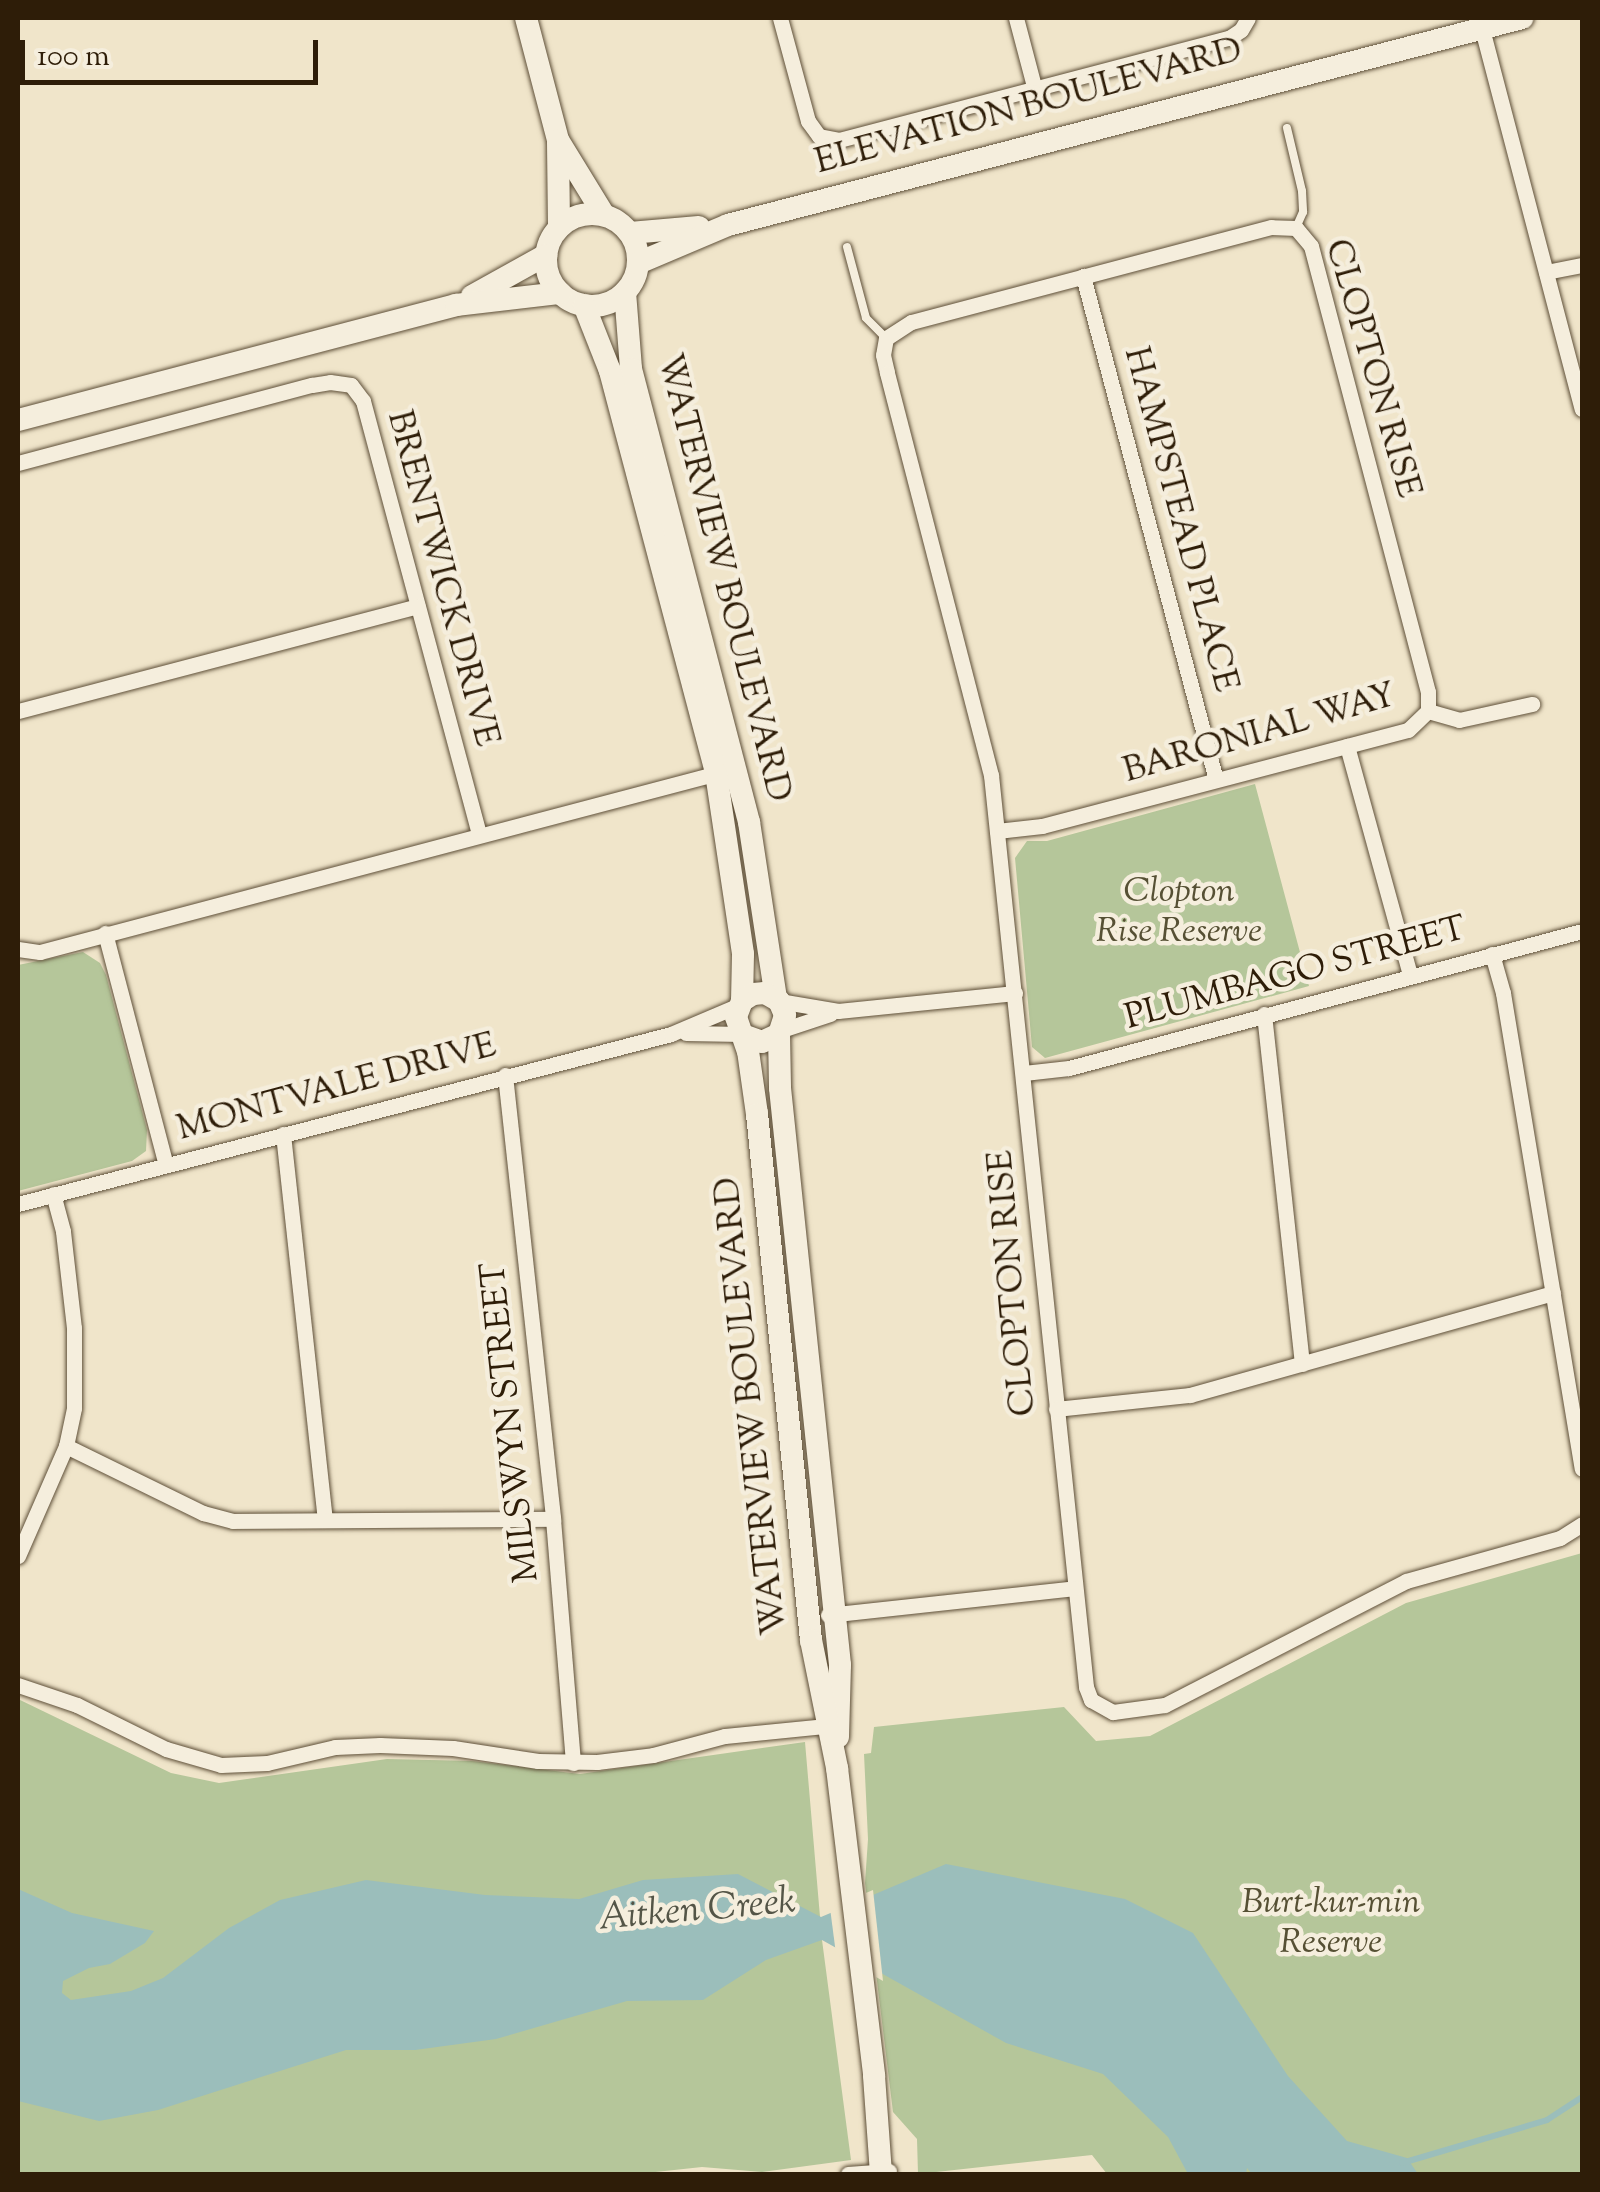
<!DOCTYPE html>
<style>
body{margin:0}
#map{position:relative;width:1600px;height:2192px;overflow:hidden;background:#f0e5ca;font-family:"Sorts Mill Goudy",serif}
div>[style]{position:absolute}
.green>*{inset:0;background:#b5c69a}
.water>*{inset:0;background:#9bbebb}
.pier>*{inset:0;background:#f0e5ca}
.stream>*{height:6px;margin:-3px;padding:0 3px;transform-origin:3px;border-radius:3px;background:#9bbebb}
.roads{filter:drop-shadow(0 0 2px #5e4f38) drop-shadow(0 0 2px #5e4f38)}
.lane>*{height:8px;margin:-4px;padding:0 4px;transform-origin:4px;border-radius:4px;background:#f5eedd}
.street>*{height:15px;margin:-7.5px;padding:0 7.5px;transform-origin:7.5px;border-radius:7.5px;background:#f5eedd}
.secondary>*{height:22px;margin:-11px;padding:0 11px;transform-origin:11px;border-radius:11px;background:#f5eedd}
.secondary>.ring{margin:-11px;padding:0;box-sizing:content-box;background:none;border:22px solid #f5eedd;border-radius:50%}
span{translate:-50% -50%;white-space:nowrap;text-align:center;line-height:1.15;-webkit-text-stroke:9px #f5eedd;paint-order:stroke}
.street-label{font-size:35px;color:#2e1d08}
.park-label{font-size:35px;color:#565034;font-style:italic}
.water-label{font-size:38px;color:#545547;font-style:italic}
.frame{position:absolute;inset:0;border:20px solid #2e1d08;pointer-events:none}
.scale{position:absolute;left:20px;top:40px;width:298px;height:45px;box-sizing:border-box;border:5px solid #2e1d08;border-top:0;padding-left:12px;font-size:30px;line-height:35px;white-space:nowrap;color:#2e1d08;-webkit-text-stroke:8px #f5eedd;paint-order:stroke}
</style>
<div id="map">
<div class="green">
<i style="clip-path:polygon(1255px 784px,1309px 986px,1045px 1058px,1032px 1047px,1015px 858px,1027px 841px,1047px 841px)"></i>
<i style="clip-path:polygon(83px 952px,100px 963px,106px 975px,147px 1130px,146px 1151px,132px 1161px,18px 1191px,18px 965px)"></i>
<i style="clip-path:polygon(1582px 1553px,1582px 2174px,1107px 2174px,1092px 2155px,918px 2174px,917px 2139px,893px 2112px,865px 1883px,868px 1839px,864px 1754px,871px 1753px,874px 1727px,1064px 1707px,1096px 1741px,1150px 1736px,1406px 1603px)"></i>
<i style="clip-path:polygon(18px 1699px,171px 1773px,219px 1783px,387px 1759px,472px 1761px,580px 1774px,805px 1742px,822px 1940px,851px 2160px,762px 2172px,702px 2167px,637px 2174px,18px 2174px)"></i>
</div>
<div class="water">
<i style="clip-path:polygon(946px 1864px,1125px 1899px,1193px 1933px,1288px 2076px,1347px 2141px,1407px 2158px,1418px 2174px,1252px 2174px,1247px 2168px,1246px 2174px,1188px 2174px,1168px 2137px,1103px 2074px,1006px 2043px,822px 1940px,766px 1960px,703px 2000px,627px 2001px,496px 2039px,415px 2050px,346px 2050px,158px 2110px,99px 2121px,18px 2101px,18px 1889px,72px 1913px,154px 1931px,145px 1943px,110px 1964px,89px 1968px,63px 1981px,62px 1993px,71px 2000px,131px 1991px,163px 1978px,229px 1928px,280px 1900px,366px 1880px,485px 1895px,579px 1899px,643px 1880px,738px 1874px,821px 1917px)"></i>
</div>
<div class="pier">
<i style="clip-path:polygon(873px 1890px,883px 1981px,836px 1954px,830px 1908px)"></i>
</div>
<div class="stream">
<i style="left:1402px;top:2163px;width:151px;rotate:-16.5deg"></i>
<i style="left:1547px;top:2120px;width:42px;rotate:-33.3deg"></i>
</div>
<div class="roads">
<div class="lane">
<i style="left:1287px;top:128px;width:65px;rotate:76.6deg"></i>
<i style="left:1302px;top:191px;width:21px;rotate:87deg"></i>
<i style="left:1303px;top:212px;width:17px;rotate:114deg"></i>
<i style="left:847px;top:247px;width:73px;rotate:75deg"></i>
<i style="left:866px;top:318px;width:28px;rotate:45deg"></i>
</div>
<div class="street">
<i style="left:780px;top:18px;width:107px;rotate:74.8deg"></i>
<i style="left:808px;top:121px;width:19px;rotate:54deg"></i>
<i style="left:819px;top:136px;width:20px;rotate:11deg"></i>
<i style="left:839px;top:140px;width:403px;rotate:-14.7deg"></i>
<i style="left:1229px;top:38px;width:14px;rotate:-34deg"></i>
<i style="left:1241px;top:30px;width:14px;rotate:-60deg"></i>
<i style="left:1016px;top:18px;width:74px;rotate:75.2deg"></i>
<i style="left:1481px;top:25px;width:397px;rotate:75.3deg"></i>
<i style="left:1546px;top:272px;width:37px;rotate:-11deg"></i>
<i style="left:1083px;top:276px;width:521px;rotate:75.22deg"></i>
<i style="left:18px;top:463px;width:304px;rotate:-14.9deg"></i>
<i style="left:312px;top:385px;width:18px;rotate:-9deg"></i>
<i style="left:330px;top:382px;width:21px;rotate:8deg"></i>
<i style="left:351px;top:385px;width:20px;rotate:53deg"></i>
<i style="left:363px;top:401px;width:449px;rotate:75deg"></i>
<i style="left:18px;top:711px;width:413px;rotate:-14.7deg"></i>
<i style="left:1428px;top:711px;width:19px;rotate:-90deg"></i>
<i style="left:1428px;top:692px;width:461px;rotate:-104.7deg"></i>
<i style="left:1311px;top:246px;width:23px;rotate:-130deg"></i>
<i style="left:1296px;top:228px;width:25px;rotate:-178deg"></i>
<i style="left:1271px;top:227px;width:372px;rotate:165.2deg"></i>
<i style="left:911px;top:322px;width:30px;rotate:147deg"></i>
<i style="left:886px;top:338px;width:17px;rotate:100deg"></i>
<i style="left:883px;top:355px;width:18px;rotate:77deg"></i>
<i style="left:887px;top:373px;width:415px;rotate:75.5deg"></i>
<i style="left:991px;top:775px;width:917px;rotate:84.05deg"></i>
<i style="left:1086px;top:1687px;width:14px;rotate:69deg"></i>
<i style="left:1091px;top:1700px;width:25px;rotate:29deg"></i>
<i style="left:1113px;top:1712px;width:52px;rotate:-7.7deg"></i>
<i style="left:1165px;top:1705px;width:271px;rotate:-27.2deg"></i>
<i style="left:1406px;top:1581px;width:160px;rotate:-15.6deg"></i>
<i style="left:1560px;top:1538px;width:26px;rotate:-32deg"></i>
<i style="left:1428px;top:711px;width:32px;rotate:16deg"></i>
<i style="left:1459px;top:720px;width:75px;rotate:-12.4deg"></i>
<i style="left:1347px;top:746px;width:238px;rotate:74.6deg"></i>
<i style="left:997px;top:831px;width:45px;rotate:-6.3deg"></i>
<i style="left:1042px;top:826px;width:378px;rotate:-14.7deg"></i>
<i style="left:1408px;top:730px;width:28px;rotate:-44deg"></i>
<i style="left:105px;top:933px;width:240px;rotate:75.3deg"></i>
<i style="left:18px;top:949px;width:22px;rotate:8deg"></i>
<i style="left:40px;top:952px;width:709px;rotate:-14.8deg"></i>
<i style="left:1492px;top:954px;width:41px;rotate:74.2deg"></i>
<i style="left:1503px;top:993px;width:482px;rotate:80.6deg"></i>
<i style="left:779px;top:1001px;width:60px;rotate:9.6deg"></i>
<i style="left:838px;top:1011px;width:178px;rotate:-5.8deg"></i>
<i style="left:1264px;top:1014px;width:352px;rotate:83.8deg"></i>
<i style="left:782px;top:1030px;width:51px;rotate:-18.4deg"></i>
<i style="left:686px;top:1033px;width:56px;rotate:1deg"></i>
<i style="left:1024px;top:1073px;width:45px;rotate:-6.3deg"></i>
<i style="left:1069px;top:1068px;width:531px;rotate:-14.95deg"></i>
<i style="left:505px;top:1075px;width:447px;rotate:83.8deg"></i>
<i style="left:553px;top:1519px;width:245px;rotate:85.3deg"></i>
<i style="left:283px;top:1134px;width:388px;rotate:83.8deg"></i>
<i style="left:18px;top:1204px;width:675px;rotate:-14.59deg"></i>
<i style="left:671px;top:1034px;width:74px;rotate:-23.1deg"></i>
<i style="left:1056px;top:1409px;width:135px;rotate:-6deg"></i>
<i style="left:1190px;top:1395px;width:377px;rotate:-15.7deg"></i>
<i style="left:66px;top:1446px;width:153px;rotate:26.1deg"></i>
<i style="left:203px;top:1513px;width:31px;rotate:15deg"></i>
<i style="left:233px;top:1521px;width:320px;rotate:-0.4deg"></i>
<i style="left:18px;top:1556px;width:120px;rotate:-66.4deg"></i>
<i style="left:66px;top:1446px;width:39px;rotate:-78deg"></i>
<i style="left:74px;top:1408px;width:80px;rotate:-90deg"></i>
<i style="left:74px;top:1328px;width:98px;rotate:-96.5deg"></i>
<i style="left:63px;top:1231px;width:38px;rotate:-105deg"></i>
<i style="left:828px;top:1615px;width:248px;rotate:-6.2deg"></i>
<i style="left:18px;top:1685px;width:62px;rotate:18.7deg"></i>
<i style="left:77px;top:1705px;width:99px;rotate:26.3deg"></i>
<i style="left:166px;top:1749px;width:57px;rotate:16.2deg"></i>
<i style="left:221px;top:1765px;width:46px;rotate:-2.5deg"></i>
<i style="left:267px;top:1763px;width:70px;rotate:-13.2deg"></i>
<i style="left:335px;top:1747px;width:45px;rotate:-2.5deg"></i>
<i style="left:380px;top:1745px;width:73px;rotate:2.4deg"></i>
<i style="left:453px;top:1748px;width:86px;rotate:8.7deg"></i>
<i style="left:538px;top:1761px;width:59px;rotate:1deg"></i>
<i style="left:597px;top:1762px;width:56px;rotate:-7.1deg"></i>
<i style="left:653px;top:1755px;width:74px;rotate:-14.8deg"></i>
<i style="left:725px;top:1736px;width:112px;rotate:-5.7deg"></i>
<i style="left:848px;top:2174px;width:41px;rotate:-4.2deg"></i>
</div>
<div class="secondary">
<i style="left:526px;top:18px;width:126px;rotate:75.3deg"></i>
<i style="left:558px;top:140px;width:88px;rotate:58.5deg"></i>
<i style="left:558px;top:143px;width:84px;rotate:89.3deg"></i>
<i class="ring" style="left:546px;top:214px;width:70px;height:70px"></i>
<i style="left:630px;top:233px;width:69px;rotate:-5deg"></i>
<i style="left:638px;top:263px;width:98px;rotate:-22.9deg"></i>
<i style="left:728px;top:225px;width:821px;rotate:-14.61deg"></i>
<i style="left:625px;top:292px;width:77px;rotate:85.5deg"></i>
<i style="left:631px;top:369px;width:468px;rotate:75.4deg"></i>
<i style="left:749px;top:822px;width:178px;rotate:81.3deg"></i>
<i style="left:472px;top:296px;width:85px;rotate:-29deg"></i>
<i style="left:584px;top:305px;width:71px;rotate:68.5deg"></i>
<i style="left:610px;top:371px;width:416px;rotate:75.2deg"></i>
<i style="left:716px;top:773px;width:183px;rotate:81.5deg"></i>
<i style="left:743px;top:954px;width:47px;rotate:91.2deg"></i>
<i style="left:18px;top:420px;width:453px;rotate:-14.7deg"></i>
<i style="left:456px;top:305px;width:105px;rotate:-6.6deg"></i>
<i style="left:779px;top:1034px;width:54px;rotate:88.9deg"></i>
<i style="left:780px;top:1088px;width:580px;rotate:84.06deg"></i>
<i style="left:840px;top:1665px;width:72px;rotate:91.6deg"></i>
<i style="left:743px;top:1035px;width:20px;rotate:20deg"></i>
<i style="left:762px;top:1042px;width:19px;rotate:-25deg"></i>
<i style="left:779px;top:1034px;width:20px;rotate:-72deg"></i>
<i style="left:785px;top:1015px;width:15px;rotate:-113deg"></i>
<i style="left:779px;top:1001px;width:16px;rotate:-150deg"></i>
<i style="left:765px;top:993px;width:12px;rotate:175deg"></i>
<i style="left:753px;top:994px;width:13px;rotate:148deg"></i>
<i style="left:742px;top:1001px;width:17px;rotate:111deg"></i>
<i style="left:736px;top:1017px;width:36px;rotate:71deg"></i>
<i style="left:748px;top:1051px;width:64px;rotate:81.9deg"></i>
<i style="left:757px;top:1114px;width:529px;rotate:84.14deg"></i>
<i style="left:811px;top:1640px;width:131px;rotate:78.5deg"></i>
<i style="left:837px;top:1768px;width:310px;rotate:83.1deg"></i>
<i style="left:874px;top:2076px;width:98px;rotate:85.9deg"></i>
</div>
</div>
<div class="street-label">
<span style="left:1029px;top:108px;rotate:-15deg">ELEVATION BOULEVARD</span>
<span style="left:1371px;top:369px;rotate:74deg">CLOPTON RISE</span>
<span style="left:1179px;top:520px;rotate:75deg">HAMPSTEAD PLACE</span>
<span style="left:722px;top:578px;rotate:76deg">WATERVIEW BOULEVARD</span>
<span style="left:441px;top:579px;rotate:75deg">BRENTWICK DRIVE</span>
<span style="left:1260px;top:735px;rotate:-16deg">BARONIAL WAY</span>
<span style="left:1296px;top:975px;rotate:-15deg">PLUMBAGO STREET</span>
<span style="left:337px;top:1089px;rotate:-15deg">MONTVALE DRIVE</span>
<span style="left:1014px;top:1283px;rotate:-95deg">CLOPTON RISE</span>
<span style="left:753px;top:1406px;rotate:-96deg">WATERVIEW BOULEVARD</span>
<span style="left:512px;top:1422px;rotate:-96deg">MILSWYN STREET</span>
</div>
<div class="park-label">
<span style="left:1179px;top:913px">Clopton<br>Rise Reserve</span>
<span style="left:1331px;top:1924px">Burt-kur-min<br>Reserve</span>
</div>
<div class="water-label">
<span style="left:697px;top:1912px;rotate:-5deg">Aitken Creek</span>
</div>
<div class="frame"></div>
<div class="scale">100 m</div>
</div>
